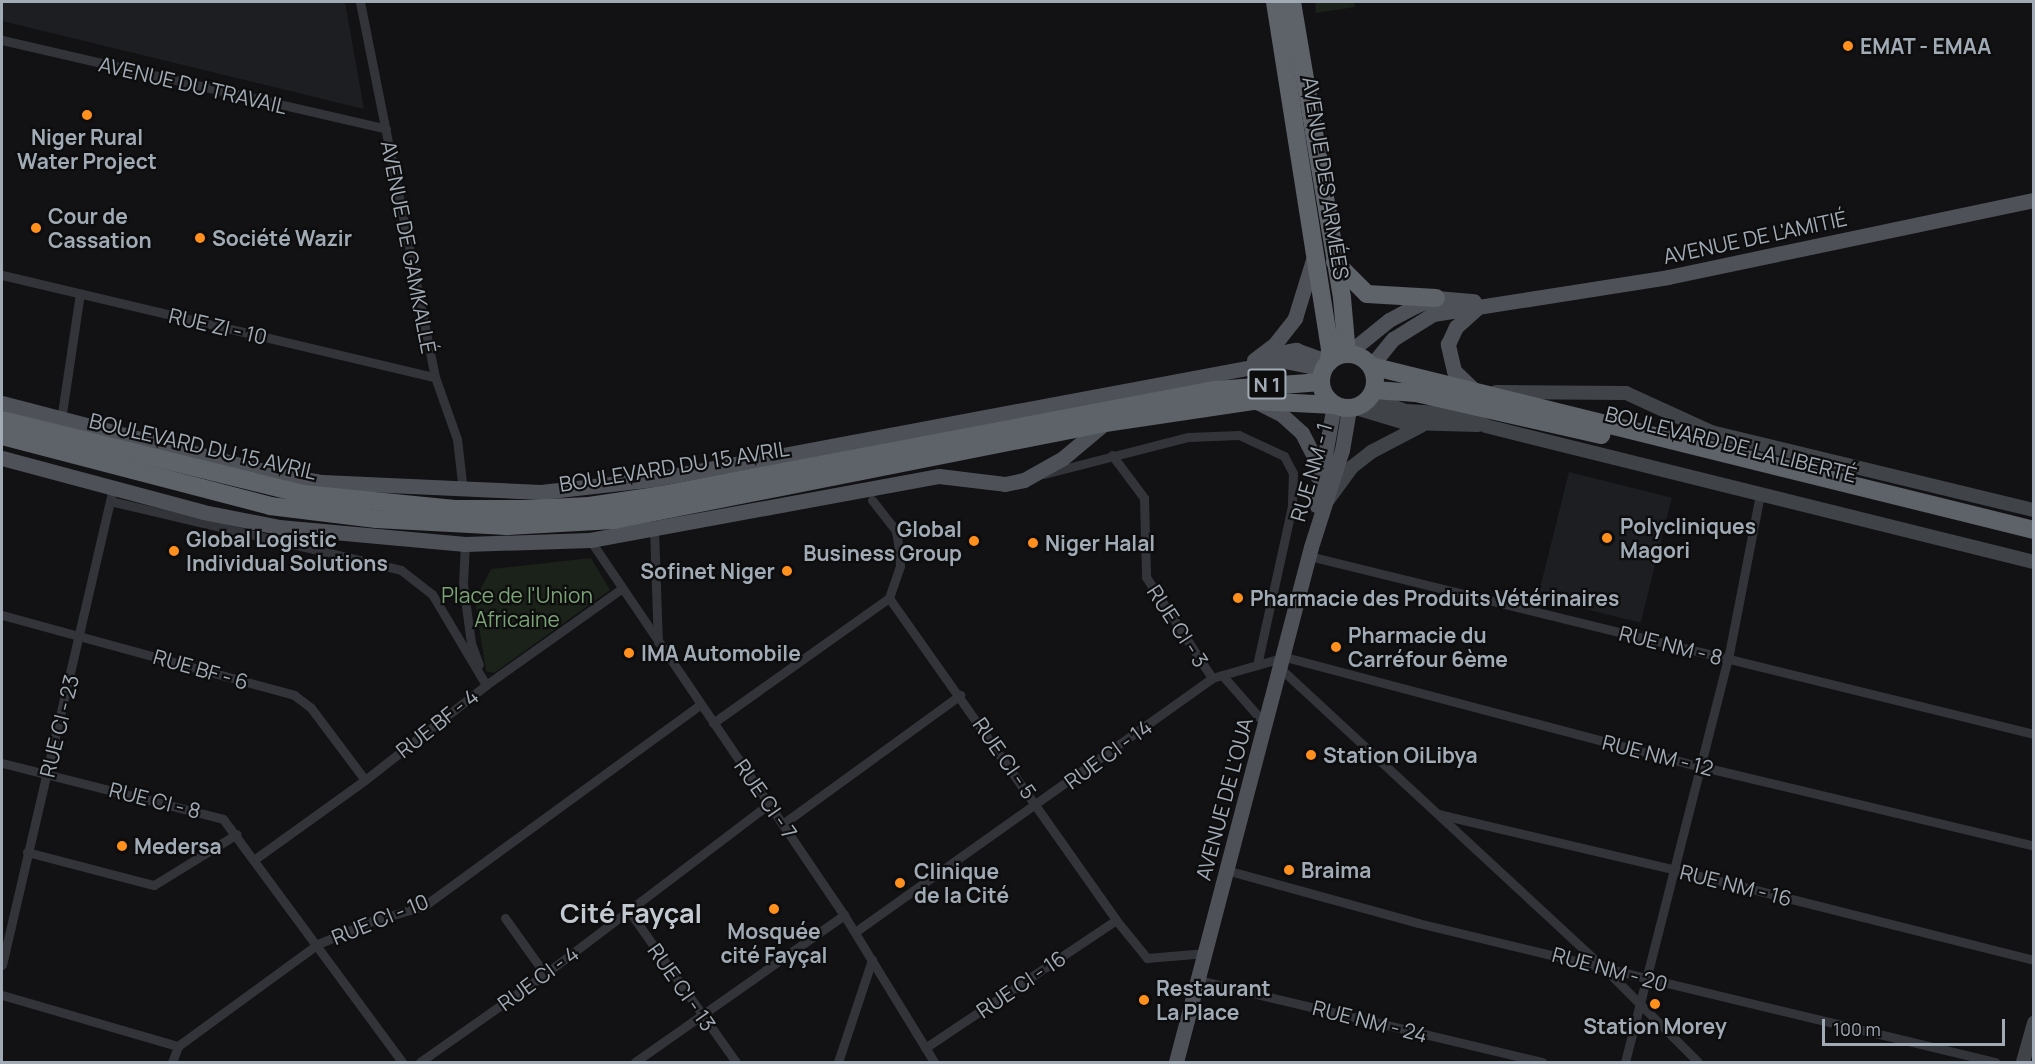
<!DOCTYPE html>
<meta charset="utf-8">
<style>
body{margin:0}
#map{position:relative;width:2035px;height:1064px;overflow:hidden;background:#121214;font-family:Manrope,sans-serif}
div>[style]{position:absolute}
.built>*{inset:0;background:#1d1e21;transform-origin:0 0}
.green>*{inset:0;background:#1a2219}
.street>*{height:9px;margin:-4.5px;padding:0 4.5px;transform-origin:4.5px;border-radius:4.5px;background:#323439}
.secondary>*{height:14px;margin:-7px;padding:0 7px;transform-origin:7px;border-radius:7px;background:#404449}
.primary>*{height:15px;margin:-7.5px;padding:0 7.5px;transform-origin:7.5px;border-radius:7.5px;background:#4e5258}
.highway>*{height:18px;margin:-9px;padding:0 9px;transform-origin:9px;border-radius:9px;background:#5e636a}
.highway>.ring{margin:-9px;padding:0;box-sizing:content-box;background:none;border:18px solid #5e636a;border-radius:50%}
.dots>*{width:16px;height:16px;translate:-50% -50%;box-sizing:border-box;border:3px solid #0d0d0e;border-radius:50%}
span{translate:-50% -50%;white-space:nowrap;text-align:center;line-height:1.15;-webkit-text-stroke:4.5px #0d0d0e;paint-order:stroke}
.shield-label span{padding:2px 4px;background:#0d0d0e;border:2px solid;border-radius:4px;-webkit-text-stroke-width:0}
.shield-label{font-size:20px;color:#a1abb6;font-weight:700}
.poi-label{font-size:21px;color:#a1abb6;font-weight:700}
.left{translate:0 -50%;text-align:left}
.right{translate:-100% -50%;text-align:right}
.street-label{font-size:21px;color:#a1abb6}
.park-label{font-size:21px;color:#7aa376}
.district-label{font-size:27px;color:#c3c9d1;font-weight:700}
.frame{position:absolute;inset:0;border:3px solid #a1abb6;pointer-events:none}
.scale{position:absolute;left:1822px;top:1019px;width:183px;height:27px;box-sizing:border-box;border:3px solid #a1abb6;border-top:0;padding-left:8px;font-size:18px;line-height:21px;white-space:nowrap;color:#a1abb6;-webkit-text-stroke:4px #0d0d0e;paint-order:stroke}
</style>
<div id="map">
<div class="built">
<i style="clip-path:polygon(2px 2px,345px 2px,364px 109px,2px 21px)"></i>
<i style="left:1569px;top:472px;width:106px;height:129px;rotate:14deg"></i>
</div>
<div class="green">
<i style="clip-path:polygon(1315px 2px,1354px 2px,1355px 7px,1316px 13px)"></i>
<i style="clip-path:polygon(591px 558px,610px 590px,494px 673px,486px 671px,475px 600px,491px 569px)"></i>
</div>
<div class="street">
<i style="left:360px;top:2px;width:382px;rotate:78.7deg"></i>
<i style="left:435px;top:377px;width:66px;rotate:70.5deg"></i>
<i style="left:457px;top:439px;width:52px;rotate:83.4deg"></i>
<i style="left:2px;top:40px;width:394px;rotate:13deg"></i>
<i style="left:2px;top:275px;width:445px;rotate:13.3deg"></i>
<i style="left:61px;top:420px;width:128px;rotate:-81.5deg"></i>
<i style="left:1112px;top:455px;width:54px;rotate:53.3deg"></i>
<i style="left:1144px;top:498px;width:79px;rotate:88.5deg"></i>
<i style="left:1146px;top:577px;width:121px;rotate:56.8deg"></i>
<i style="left:1212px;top:678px;width:76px;rotate:-16deg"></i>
<i style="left:1285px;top:657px;width:428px;rotate:14.8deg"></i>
<i style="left:1699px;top:766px;width:344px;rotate:13.4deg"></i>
<i style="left:1044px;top:474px;width:149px;rotate:-14.4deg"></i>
<i style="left:1188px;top:437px;width:51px;rotate:-2.2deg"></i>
<i style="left:1239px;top:435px;width:50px;rotate:25deg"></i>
<i style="left:1284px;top:456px;width:19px;rotate:62deg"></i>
<i style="left:1293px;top:473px;width:33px;rotate:92deg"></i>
<i style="left:1292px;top:506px;width:163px;rotate:102.4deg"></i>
<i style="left:872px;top:500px;width:39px;rotate:52deg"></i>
<i style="left:896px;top:531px;width:19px;rotate:81deg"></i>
<i style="left:899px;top:550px;width:16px;rotate:86deg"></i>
<i style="left:900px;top:566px;width:34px;rotate:109deg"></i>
<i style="left:889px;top:598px;width:394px;rotate:54.8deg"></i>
<i style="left:1116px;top:920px;width:49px;rotate:50.8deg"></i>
<i style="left:1147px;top:958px;width:59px;rotate:-4.8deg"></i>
<i style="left:110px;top:501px;width:299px;rotate:13.3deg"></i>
<i style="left:401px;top:570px;width:39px;rotate:38deg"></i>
<i style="left:432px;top:594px;width:106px;rotate:59.3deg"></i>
<i style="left:654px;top:530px;width:112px;rotate:88deg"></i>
<i style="left:590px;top:540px;width:453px;rotate:55.9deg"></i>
<i style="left:844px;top:915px;width:172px;rotate:58.5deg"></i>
<i style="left:465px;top:544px;width:40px;rotate:92.9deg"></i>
<i style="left:463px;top:584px;width:60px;rotate:82.3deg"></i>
<i style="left:471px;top:643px;width:23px;rotate:70deg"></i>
<i style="left:1309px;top:556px;width:747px;rotate:13.79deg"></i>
<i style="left:2px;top:615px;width:303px;rotate:15.3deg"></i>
<i style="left:294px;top:695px;width:21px;rotate:37deg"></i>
<i style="left:311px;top:708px;width:90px;rotate:53.1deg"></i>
<i style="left:1281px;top:669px;width:436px;rotate:42.8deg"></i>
<i style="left:1601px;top:965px;width:137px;rotate:45deg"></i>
<i style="left:1222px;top:675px;width:67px;rotate:48.7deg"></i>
<i style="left:713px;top:723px;width:216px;rotate:-35.4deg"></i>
<i style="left:2px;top:763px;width:228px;rotate:14.2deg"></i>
<i style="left:223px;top:819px;width:302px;rotate:53.6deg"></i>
<i style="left:1438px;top:814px;width:240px;rotate:13.2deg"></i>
<i style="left:1672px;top:869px;width:373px;rotate:14.1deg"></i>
<i style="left:784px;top:823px;width:218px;rotate:-36deg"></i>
<i style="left:27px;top:852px;width:131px;rotate:14.6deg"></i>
<i style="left:154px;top:885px;width:97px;rotate:-31.6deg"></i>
<i style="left:255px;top:859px;width:135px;rotate:-35.7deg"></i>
<i style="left:365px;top:780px;width:154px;rotate:-38.1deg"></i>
<i style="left:486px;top:685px;width:166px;rotate:-35.4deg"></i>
<i style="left:1226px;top:870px;width:199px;rotate:15.4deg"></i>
<i style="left:1418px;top:923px;width:594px;rotate:13.54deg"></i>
<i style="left:629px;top:911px;width:185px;rotate:54.7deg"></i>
<i style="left:505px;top:918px;width:69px;rotate:54.5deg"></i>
<i style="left:855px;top:932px;width:438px;rotate:-35.4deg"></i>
<i style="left:2px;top:965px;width:491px;rotate:-76.9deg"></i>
<i style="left:1198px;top:980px;width:354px;rotate:13.4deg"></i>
<i style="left:2px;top:995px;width:183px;rotate:16.2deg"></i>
<i style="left:178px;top:1046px;width:173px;rotate:-36.1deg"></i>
<i style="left:318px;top:944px;width:59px;rotate:-23.1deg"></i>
<i style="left:372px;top:921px;width:54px;rotate:-16.1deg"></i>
<i style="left:424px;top:906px;width:341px;rotate:-36.1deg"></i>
<i style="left:925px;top:1048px;width:230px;rotate:-33.8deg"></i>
<i style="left:172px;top:1062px;width:17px;rotate:-69deg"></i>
<i style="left:420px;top:1062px;width:153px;rotate:-35.1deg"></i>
<i style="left:545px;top:974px;width:281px;rotate:-37.2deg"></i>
<i style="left:635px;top:1062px;width:256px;rotate:-35.1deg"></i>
<i style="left:838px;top:1062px;width:108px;rotate:-71.6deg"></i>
<i style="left:1625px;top:1062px;width:416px;rotate:-75.7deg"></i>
<i style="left:1728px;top:659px;width:168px;rotate:-79deg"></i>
</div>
<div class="secondary">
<i style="left:1496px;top:392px;width:130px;rotate:0.4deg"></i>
<i style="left:1626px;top:393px;width:94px;rotate:24.6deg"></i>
<i style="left:1711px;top:432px;width:332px;rotate:13.6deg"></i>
<i style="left:1370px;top:398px;width:38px;rotate:20deg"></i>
<i style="left:1406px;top:411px;width:51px;rotate:3.4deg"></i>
<i style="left:1457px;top:414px;width:31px;rotate:22deg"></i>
<i style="left:1486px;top:426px;width:565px;rotate:13.94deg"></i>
<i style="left:1356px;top:408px;width:52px;rotate:16.7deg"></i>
<i style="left:1406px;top:423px;width:72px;rotate:1.6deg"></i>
<i style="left:1328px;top:500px;width:41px;rotate:-54deg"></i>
<i style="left:1352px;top:467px;width:24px;rotate:-38deg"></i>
<i style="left:1371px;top:452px;width:56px;rotate:-27.5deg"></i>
<i style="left:2023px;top:1062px;width:41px;rotate:-74.2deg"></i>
</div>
<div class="primary">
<i style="left:1347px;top:354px;width:54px;rotate:-39deg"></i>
<i style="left:1389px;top:320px;width:30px;rotate:-28deg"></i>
<i style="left:1415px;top:306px;width:22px;rotate:-21deg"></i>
<i style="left:1436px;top:298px;width:38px;rotate:5deg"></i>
<i style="left:1264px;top:356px;width:33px;rotate:-11deg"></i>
<i style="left:1296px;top:350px;width:35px;rotate:20deg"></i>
<i style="left:1254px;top:360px;width:26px;rotate:-37deg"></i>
<i style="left:1275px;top:344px;width:33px;rotate:-52deg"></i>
<i style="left:1295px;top:318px;width:61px;rotate:-72.8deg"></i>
<i style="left:1371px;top:366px;width:35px;rotate:-51deg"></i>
<i style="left:1393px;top:339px;width:47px;rotate:-32deg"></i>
<i style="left:1433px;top:314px;width:238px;rotate:-8.9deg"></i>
<i style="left:1668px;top:277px;width:374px;rotate:-11.9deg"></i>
<i style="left:1476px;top:392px;width:30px;rotate:-136deg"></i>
<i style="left:1454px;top:371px;width:28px;rotate:-103deg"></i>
<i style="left:1448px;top:344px;width:19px;rotate:-65deg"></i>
<i style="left:1456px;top:327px;width:30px;rotate:-42deg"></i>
<i style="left:2px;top:403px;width:277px;rotate:14.6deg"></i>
<i style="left:270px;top:473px;width:53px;rotate:9.8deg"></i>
<i style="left:322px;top:482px;width:219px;rotate:2.6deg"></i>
<i style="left:541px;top:492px;width:115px;rotate:-6.5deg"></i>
<i style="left:655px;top:479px;width:640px;rotate:-10.63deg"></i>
<i style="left:1284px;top:361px;width:26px;rotate:11deg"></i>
<i style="left:1310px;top:366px;width:13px;rotate:27deg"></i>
<i style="left:1259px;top:403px;width:25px;rotate:27deg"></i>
<i style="left:1281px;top:414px;width:28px;rotate:42deg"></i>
<i style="left:1302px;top:433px;width:29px;rotate:63deg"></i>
<i style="left:1315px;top:459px;width:17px;rotate:83deg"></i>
<i style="left:2px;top:458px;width:208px;rotate:15deg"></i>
<i style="left:203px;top:512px;width:77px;rotate:11.2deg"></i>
<i style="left:279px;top:527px;width:187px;rotate:5.2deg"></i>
<i style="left:465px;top:544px;width:125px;rotate:-1.8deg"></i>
<i style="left:590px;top:540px;width:355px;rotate:-10.4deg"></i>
<i style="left:939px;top:476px;width:66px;rotate:6.9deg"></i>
<i style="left:1005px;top:484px;width:19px;rotate:-12deg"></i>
<i style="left:1024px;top:480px;width:45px;rotate:-29.4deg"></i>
<i style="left:1063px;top:458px;width:55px;rotate:-39.8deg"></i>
<i style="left:1316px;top:505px;width:102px;rotate:-79.8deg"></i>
<i style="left:1176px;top:1062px;width:532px;rotate:-75.31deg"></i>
<i style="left:1311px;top:547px;width:102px;rotate:-72.3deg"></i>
<i style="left:1342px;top:450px;width:42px;rotate:-80.3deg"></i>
</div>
<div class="highway">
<i style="left:1275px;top:2px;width:351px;rotate:81deg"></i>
<i style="left:1330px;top:349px;width:13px;rotate:94deg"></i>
<i style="left:1292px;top:2px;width:300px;rotate:80.4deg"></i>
<i style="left:1342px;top:298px;width:56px;rotate:84.9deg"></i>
<i style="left:1335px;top:262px;width:45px;rotate:45deg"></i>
<i style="left:1367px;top:294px;width:69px;rotate:3.3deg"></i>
<i class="ring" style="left:1321px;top:354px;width:36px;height:36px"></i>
<i style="left:1371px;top:366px;width:683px;rotate:13.89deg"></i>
<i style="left:1374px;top:390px;width:42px;rotate:4.1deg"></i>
<i style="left:1416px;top:393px;width:190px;rotate:12.8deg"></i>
<i style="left:2px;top:420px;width:310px;rotate:13.8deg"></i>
<i style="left:303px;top:494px;width:155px;rotate:5.6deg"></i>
<i style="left:457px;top:509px;width:71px"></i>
<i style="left:528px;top:509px;width:61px;rotate:-2.8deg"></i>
<i style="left:589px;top:506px;width:68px;rotate:-8.5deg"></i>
<i style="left:656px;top:496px;width:569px;rotate:-10.74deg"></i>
<i style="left:1215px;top:390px;width:106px;rotate:-4.3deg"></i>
<i style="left:2px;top:436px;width:277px;rotate:14.6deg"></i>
<i style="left:270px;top:506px;width:107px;rotate:7deg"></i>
<i style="left:376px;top:519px;width:131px;rotate:3.1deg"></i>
<i style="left:507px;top:526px;width:107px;rotate:-3.2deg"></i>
<i style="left:614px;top:520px;width:500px;rotate:-11.18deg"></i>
<i style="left:1105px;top:423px;width:151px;rotate:-8.4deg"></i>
<i style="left:1254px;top:401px;width:80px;rotate:2.9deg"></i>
</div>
<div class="dots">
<i style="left:1848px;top:46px;background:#ff901e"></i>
<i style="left:87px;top:115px;background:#ff901e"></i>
<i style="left:36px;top:228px;background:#ff901e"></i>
<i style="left:200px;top:238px;background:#ff901e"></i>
<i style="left:1607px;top:538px;background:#ff901e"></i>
<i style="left:974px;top:541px;background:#ff901e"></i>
<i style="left:1033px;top:543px;background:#ff901e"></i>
<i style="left:174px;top:551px;background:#ff901e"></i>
<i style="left:787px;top:571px;background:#ff901e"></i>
<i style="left:1238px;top:598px;background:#ff901e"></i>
<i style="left:1336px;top:647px;background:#ff901e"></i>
<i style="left:629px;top:653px;background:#ff901e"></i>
<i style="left:1311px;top:755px;background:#ff901e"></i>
<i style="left:122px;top:846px;background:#ff901e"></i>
<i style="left:1289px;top:870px;background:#ff901e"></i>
<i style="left:900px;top:883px;background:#ff901e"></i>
<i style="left:774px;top:909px;background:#ff901e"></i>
<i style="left:1144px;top:1000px;background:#ff901e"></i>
<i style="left:1655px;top:1004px;background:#ff901e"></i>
</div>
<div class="shield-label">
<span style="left:1267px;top:384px">N 1</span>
</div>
<div class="poi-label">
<span class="left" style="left:1860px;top:46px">EMAT - EMAA</span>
<span style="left:87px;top:149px">Niger Rural<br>Water Project</span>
<span class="left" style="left:48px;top:228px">Cour de<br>Cassation</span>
<span class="left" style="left:212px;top:238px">Société Wazir</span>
<span class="left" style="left:1620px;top:538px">Polycliniques<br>Magori</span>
<span class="right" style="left:962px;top:541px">Global<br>Business Group</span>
<span class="left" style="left:186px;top:551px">Global Logistic<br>Individual Solutions</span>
<span class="left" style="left:1045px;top:543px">Niger Halal</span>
<span class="right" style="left:775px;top:571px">Sofinet Niger</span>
<span class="left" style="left:1250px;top:598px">Pharmacie des Produits Vétérinaires</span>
<span class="left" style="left:1348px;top:647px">Pharmacie du<br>Carréfour 6ème</span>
<span class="left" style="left:641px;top:653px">IMA Automobile</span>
<span class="left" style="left:1323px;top:755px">Station OiLibya</span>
<span class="left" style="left:134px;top:846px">Medersa</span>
<span class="left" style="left:1301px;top:870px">Braima</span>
<span class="left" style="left:914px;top:883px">Clinique<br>de la Cité</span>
<span style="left:774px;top:943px">Mosquée<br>cité Fayçal</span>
<span class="left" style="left:1156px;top:1000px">Restaurant<br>La Place</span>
<span style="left:1655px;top:1026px">Station Morey</span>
</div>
<div class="street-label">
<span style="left:193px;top:85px;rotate:13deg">AVENUE DU TRAVAIL</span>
<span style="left:1326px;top:178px;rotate:81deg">AVENUE DES ARMÉES</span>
<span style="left:1755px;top:237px;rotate:-12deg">AVENUE DE L'AMITIÉ</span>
<span style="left:409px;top:247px;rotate:79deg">AVENUE DE GAMKALLÉ</span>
<span style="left:218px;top:326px;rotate:13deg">RUE ZI - 10</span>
<span style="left:1731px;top:444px;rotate:14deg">BOULEVARD DE LA LIBERTÉ</span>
<span style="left:203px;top:446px;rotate:13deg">BOULEVARD DU 15 AVRIL</span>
<span style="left:674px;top:466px;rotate:-9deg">BOULEVARD DU 15 AVRIL</span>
<span style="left:1311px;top:472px;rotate:-74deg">RUE NM - 1</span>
<span style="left:1178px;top:626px;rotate:57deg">RUE CI - 3</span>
<span style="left:1671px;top:645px;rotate:14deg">RUE NM - 8</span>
<span style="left:201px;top:669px;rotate:16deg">RUE BF - 6</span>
<span style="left:437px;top:723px;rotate:-38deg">RUE BF - 4</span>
<span style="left:59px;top:726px;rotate:-76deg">RUE CI - 23</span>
<span style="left:1108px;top:754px;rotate:-36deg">RUE CI - 14</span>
<span style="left:1658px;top:755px;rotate:14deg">RUE NM - 12</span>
<span style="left:1005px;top:758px;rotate:55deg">RUE CI - 5</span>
<span style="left:766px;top:799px;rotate:55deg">RUE CI - 7</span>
<span style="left:1224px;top:799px;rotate:-75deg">AVENUE DE L'OUA</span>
<span style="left:155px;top:800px;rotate:14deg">RUE CI - 8</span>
<span style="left:1736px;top:885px;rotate:14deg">RUE NM - 16</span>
<span style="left:380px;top:919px;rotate:-22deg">RUE CI - 10</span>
<span style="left:1610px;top:969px;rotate:15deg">RUE NM - 20</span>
<span style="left:538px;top:978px;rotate:-36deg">RUE CI - 4</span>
<span style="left:1021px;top:984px;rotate:-34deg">RUE CI - 16</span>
<span style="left:682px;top:987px;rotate:55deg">RUE CI - 13</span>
<span style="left:1370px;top:1021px;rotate:14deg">RUE NM - 24</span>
</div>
<div class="park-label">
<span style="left:517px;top:607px">Place de l'Union<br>Africaine</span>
</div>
<div class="district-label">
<span style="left:631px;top:913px">Cité Fayçal</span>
</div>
<div class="frame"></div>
<div class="scale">100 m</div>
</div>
